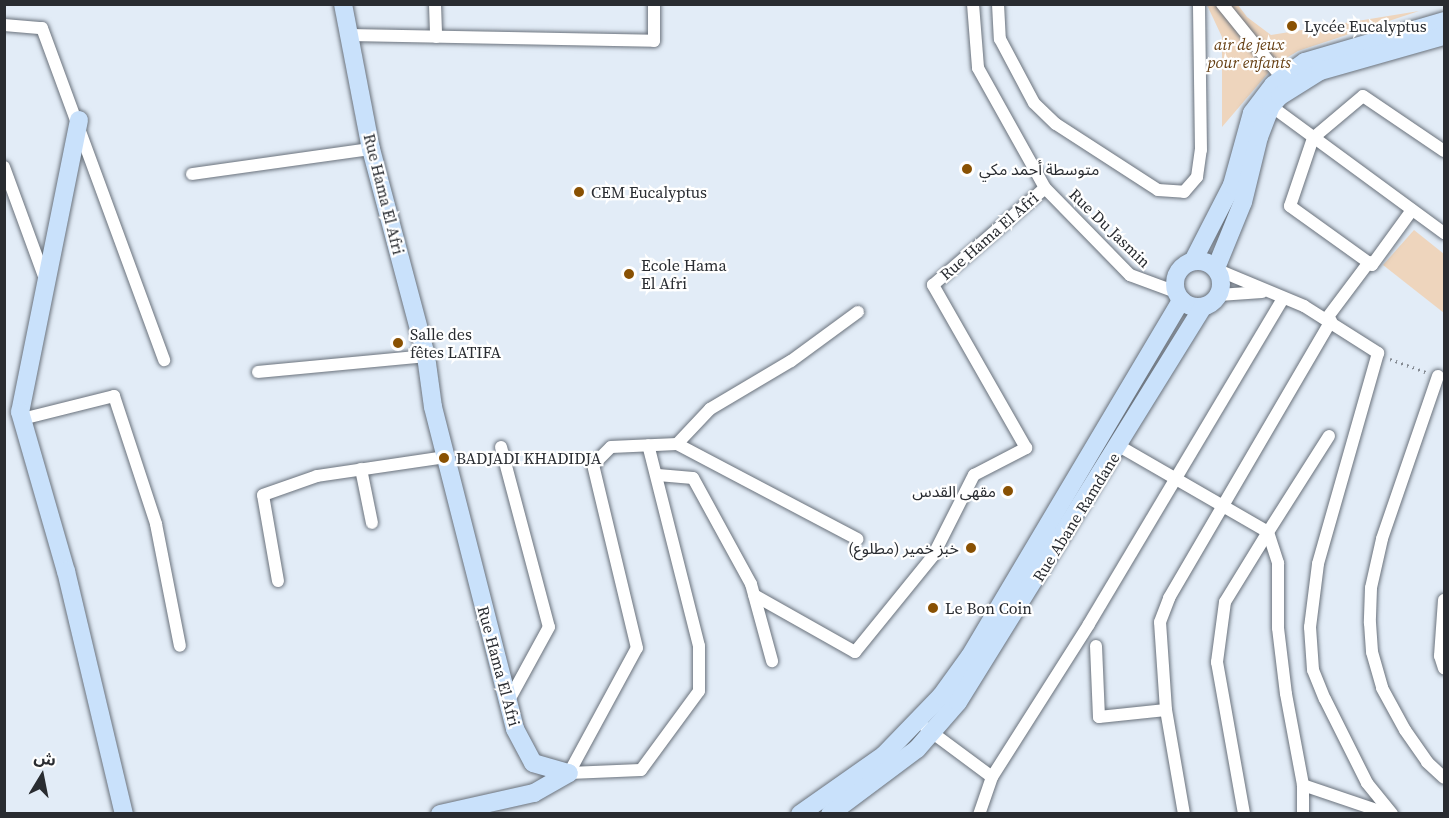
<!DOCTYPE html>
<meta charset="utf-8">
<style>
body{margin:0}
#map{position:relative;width:1449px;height:818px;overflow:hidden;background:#e2ecf7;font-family:"Source Serif 4","Noto Sans Arabic",serif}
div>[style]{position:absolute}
.green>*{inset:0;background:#eed5bd}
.path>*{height:3px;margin-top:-1.5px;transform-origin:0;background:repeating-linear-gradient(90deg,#868c94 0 1.5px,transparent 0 6px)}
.roads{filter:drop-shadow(0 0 2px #6a727c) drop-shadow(0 0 2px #6a727c)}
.street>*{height:12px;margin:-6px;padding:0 6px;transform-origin:6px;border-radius:6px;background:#fff}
.secondary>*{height:18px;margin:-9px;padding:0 9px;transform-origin:9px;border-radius:9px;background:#c9e1fb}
.secondary>.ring{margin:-9px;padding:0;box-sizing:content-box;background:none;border:18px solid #c9e1fb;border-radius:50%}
.dots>*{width:16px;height:16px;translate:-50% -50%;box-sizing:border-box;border:3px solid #fff;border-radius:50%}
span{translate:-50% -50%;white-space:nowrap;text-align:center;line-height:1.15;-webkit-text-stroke:4.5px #fff;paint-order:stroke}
.poi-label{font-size:16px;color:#292c31}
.left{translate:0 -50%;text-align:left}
.right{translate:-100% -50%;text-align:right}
.park-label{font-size:16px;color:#643d10;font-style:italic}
.street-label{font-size:16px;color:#292c31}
.frame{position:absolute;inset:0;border:6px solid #292c31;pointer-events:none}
.north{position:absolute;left:12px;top:746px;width:60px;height:60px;-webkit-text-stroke:4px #fff;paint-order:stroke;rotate:10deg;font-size:16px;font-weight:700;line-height:24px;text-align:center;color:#292c31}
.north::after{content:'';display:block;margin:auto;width:21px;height:27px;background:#292c31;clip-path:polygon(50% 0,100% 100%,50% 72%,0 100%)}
</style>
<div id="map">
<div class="green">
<i style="clip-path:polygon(1207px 5px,1238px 5px,1247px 17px,1271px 35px,1419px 11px,1298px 51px,1275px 65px,1222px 127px,1222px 37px)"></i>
<i style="clip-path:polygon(1414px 230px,1444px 254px,1444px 313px,1383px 265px)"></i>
</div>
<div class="path">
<i style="left:1390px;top:359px;width:38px;rotate:20deg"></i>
</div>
<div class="roads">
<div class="street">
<i style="left:435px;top:4px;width:33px;rotate:88deg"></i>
<i style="left:973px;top:4px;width:64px;rotate:85.5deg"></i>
<i style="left:978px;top:68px;width:137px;rotate:60.8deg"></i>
<i style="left:1045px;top:188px;width:122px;rotate:45.7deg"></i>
<i style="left:1130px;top:275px;width:49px;rotate:20.3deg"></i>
<i style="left:998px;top:4px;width:35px;rotate:87deg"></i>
<i style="left:1000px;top:39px;width:72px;rotate:62deg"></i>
<i style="left:1034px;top:103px;width:30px;rotate:44deg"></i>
<i style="left:1056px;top:124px;width:121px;rotate:32.9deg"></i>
<i style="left:1158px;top:190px;width:26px;rotate:4deg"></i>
<i style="left:1184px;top:192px;width:20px;rotate:-49deg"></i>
<i style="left:1197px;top:177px;width:27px;rotate:-82deg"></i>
<i style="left:1201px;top:150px;width:146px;rotate:-90.8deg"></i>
<i style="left:1222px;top:4px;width:95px;rotate:51deg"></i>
<i style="left:4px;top:25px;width:38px;rotate:5deg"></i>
<i style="left:42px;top:28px;width:354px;rotate:69.8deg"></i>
<i style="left:349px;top:35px;width:305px;rotate:1.1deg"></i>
<i style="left:654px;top:41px;width:37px;rotate:-90deg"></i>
<i style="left:1271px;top:106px;width:215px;rotate:36.3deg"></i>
<i style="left:4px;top:167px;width:119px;rotate:69.9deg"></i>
<i style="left:192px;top:174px;width:181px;rotate:-8deg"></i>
<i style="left:1412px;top:210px;width:68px;rotate:126deg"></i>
<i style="left:1372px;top:265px;width:101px;rotate:-144.3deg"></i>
<i style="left:1290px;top:206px;width:72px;rotate:-71.3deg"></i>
<i style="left:1313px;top:138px;width:65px;rotate:-40deg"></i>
<i style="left:1363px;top:96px;width:98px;rotate:34.2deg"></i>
<i style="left:1218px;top:270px;width:93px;rotate:22.7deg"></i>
<i style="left:1304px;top:306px;width:88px;rotate:32.4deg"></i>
<i style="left:1378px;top:353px;width:219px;rotate:105.9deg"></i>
<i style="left:1318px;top:564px;width:64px;rotate:97.2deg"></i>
<i style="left:1310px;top:627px;width:43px;rotate:86deg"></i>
<i style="left:1313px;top:670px;width:31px;rotate:68deg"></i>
<i style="left:1325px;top:699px;width:94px;rotate:63.4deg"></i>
<i style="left:1367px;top:783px;width:40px;rotate:51deg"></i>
<i style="left:1219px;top:295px;width:43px;rotate:-4deg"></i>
<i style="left:1327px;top:318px;width:70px;rotate:-53.1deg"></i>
<i style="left:258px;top:372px;width:169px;rotate:-5.4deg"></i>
<i style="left:1438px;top:376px;width:172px;rotate:109deg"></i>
<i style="left:1382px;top:539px;width:50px;rotate:102.7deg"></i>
<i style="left:1371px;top:588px;width:35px;rotate:92deg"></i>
<i style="left:1370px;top:623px;width:29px;rotate:86deg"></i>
<i style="left:1372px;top:652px;width:37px;rotate:74deg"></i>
<i style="left:1382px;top:688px;width:48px;rotate:61.3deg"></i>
<i style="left:1405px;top:730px;width:39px;rotate:55deg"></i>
<i style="left:1427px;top:762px;width:23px;rotate:43deg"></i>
<i style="left:22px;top:419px;width:95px;rotate:-14deg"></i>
<i style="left:114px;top:396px;width:135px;rotate:71.8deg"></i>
<i style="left:156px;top:524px;width:124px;rotate:78.9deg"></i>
<i style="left:1329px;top:436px;width:114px;rotate:122.4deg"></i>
<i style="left:1268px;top:532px;width:33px;rotate:72deg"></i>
<i style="left:1278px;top:563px;width:65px;rotate:90deg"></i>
<i style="left:1278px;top:628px;width:66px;rotate:83.1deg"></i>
<i style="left:1286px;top:694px;width:93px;rotate:79.4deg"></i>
<i style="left:1303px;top:785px;width:90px;rotate:18.8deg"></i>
<i style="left:677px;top:444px;width:204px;rotate:27.8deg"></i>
<i style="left:1119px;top:446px;width:172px;rotate:30deg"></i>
<i style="left:1268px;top:532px;width:82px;rotate:121.6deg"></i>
<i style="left:1225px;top:602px;width:61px;rotate:97.6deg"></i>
<i style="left:1217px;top:662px;width:154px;rotate:79.9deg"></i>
<i style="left:501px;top:447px;width:186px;rotate:75.1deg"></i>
<i style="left:549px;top:627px;width:85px;rotate:118.7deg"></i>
<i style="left:361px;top:469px;width:55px;rotate:78.5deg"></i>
<i style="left:658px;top:475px;width:35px;rotate:5deg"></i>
<i style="left:693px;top:478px;width:121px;rotate:61.3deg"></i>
<i style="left:751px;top:584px;width:80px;rotate:74.7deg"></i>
<i style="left:278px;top:581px;width:87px;rotate:-99.9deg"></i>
<i style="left:263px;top:495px;width:57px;rotate:-19.4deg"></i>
<i style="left:317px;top:476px;width:129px;rotate:-8.4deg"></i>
<i style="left:754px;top:595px;width:116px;rotate:29.4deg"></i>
<i style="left:855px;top:652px;width:124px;rotate:-50.9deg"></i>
<i style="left:933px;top:556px;width:91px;rotate:-63.2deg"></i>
<i style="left:974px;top:475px;width:59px;rotate:-27.4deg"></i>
<i style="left:1026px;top:448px;width:188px;rotate:-119.7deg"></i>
<i style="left:933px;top:285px;width:148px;rotate:-40.9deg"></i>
<i style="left:1444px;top:600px;width:56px;rotate:94.1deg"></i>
<i style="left:1440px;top:656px;width:13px;rotate:72deg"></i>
<i style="left:1096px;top:646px;width:71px;rotate:87.6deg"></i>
<i style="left:1099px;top:717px;width:67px;rotate:-6deg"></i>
<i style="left:926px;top:728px;width:82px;rotate:36.6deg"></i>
<i style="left:992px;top:777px;width:39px;rotate:109deg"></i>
<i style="left:569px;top:773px;width:142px;rotate:-61.5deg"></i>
<i style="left:637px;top:648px;width:188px;rotate:-103.5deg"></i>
<i style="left:593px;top:465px;width:25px;rotate:-45deg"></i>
<i style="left:611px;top:447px;width:66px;rotate:-2.6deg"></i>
<i style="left:677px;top:444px;width:48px;rotate:-46.7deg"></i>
<i style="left:710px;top:409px;width:94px;rotate:-30.7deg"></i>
<i style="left:791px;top:361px;width:83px;rotate:-36.2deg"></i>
<i style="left:569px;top:773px;width:72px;rotate:-2.4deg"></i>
<i style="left:641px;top:770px;width:98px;rotate:-53.7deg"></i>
<i style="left:699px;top:691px;width:45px;rotate:-90deg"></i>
<i style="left:699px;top:646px;width:207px;rotate:-104.2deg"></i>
<i style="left:992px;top:777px;width:181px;rotate:-57.6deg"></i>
<i style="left:1089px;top:624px;width:378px;rotate:-59.2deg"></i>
<i style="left:1303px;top:785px;width:29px;rotate:90deg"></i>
<i style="left:1184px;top:814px;width:106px;rotate:-99.8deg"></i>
<i style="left:1166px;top:710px;width:88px;rotate:-93.9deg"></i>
<i style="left:1160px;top:622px;width:26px;rotate:-69deg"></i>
<i style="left:1169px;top:598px;width:321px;rotate:-59.7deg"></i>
</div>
<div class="secondary">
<i style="left:343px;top:4px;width:148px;rotate:79.1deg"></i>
<i style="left:371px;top:149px;width:214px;rotate:75.1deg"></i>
<i style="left:426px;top:356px;width:51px;rotate:82.2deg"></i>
<i style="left:433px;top:407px;width:332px;rotate:75.7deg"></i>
<i style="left:515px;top:729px;width:38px;rotate:62deg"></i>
<i style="left:533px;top:763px;width:37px;rotate:16deg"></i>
<i style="left:79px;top:120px;width:298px;rotate:101.4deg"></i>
<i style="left:20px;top:412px;width:166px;rotate:73.9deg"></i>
<i style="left:66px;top:571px;width:250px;rotate:76.6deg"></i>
<i class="ring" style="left:1175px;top:261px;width:28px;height:28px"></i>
<i style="left:1193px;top:261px;width:85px;rotate:-62.8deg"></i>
<i style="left:1232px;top:185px;width:75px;rotate:-74.5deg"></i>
<i style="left:1252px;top:113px;width:35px;rotate:-53deg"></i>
<i style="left:1273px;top:85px;width:39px;rotate:-36deg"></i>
<i style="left:1305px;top:62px;width:145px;rotate:-16.4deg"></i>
<i style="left:1216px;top:268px;width:71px;rotate:-67.8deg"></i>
<i style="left:1243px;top:202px;width:67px;rotate:-76.2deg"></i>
<i style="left:1259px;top:137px;width:33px;rotate:-69deg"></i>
<i style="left:1271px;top:106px;width:13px;rotate:-48deg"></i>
<i style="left:1280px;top:96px;width:47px;rotate:-32deg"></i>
<i style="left:1320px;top:71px;width:129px;rotate:-15.8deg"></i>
<i style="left:440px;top:814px;width:96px;rotate:-12.6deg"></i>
<i style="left:534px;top:793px;width:40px;rotate:-29.7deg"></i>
<i style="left:800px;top:814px;width:103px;rotate:-35.1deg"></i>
<i style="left:884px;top:755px;width:82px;rotate:-46deg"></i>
<i style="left:941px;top:696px;width:49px;rotate:-54.1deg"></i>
<i style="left:970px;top:656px;width:414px;rotate:-59.3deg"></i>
<i style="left:830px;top:814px;width:109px;rotate:-36.8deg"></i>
<i style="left:917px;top:749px;width:62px;rotate:-48.9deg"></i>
<i style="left:958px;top:702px;width:465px;rotate:-58.2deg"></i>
</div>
</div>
<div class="dots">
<i style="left:1292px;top:26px;background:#895103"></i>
<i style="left:967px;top:169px;background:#895103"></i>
<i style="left:579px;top:192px;background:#895103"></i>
<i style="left:629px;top:274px;background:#895103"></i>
<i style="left:398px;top:343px;background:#895103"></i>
<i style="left:444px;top:458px;background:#895103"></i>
<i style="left:1008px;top:491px;background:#895103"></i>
<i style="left:971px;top:548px;background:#895103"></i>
<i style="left:933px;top:608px;background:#895103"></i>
</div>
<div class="poi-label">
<span class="left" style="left:1304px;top:26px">Lycée Eucalyptus</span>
<span class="left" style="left:979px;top:169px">متوسطة أحمد مكي</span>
<span class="left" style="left:591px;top:192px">CEM Eucalyptus</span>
<span class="left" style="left:641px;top:274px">Ecole Hama<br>El Afri</span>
<span class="left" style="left:410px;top:343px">Salle des<br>fêtes LATIFA</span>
<span class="left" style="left:456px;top:458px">BADJADI KHADIDJA</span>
<span class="right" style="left:996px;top:491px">مقهى القدس</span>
<span class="right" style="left:959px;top:548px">خبز خمير (مطلوع)</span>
<span class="left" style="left:945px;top:608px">Le Bon Coin</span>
</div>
<div class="park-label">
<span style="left:1249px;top:53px">air de jeux<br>pour enfants</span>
</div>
<div class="street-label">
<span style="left:384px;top:194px;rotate:76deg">Rue Hama El Afri</span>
<span style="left:1110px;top:228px;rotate:44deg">Rue Du Jasmin</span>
<span style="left:989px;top:236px;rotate:-41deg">Rue Hama El Afri</span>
<span style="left:1076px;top:517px;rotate:-58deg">Rue Abane Ramdane</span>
<span style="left:499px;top:666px;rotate:75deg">Rue Hama El Afri</span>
</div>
<div class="frame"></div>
<div class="north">ش</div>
</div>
